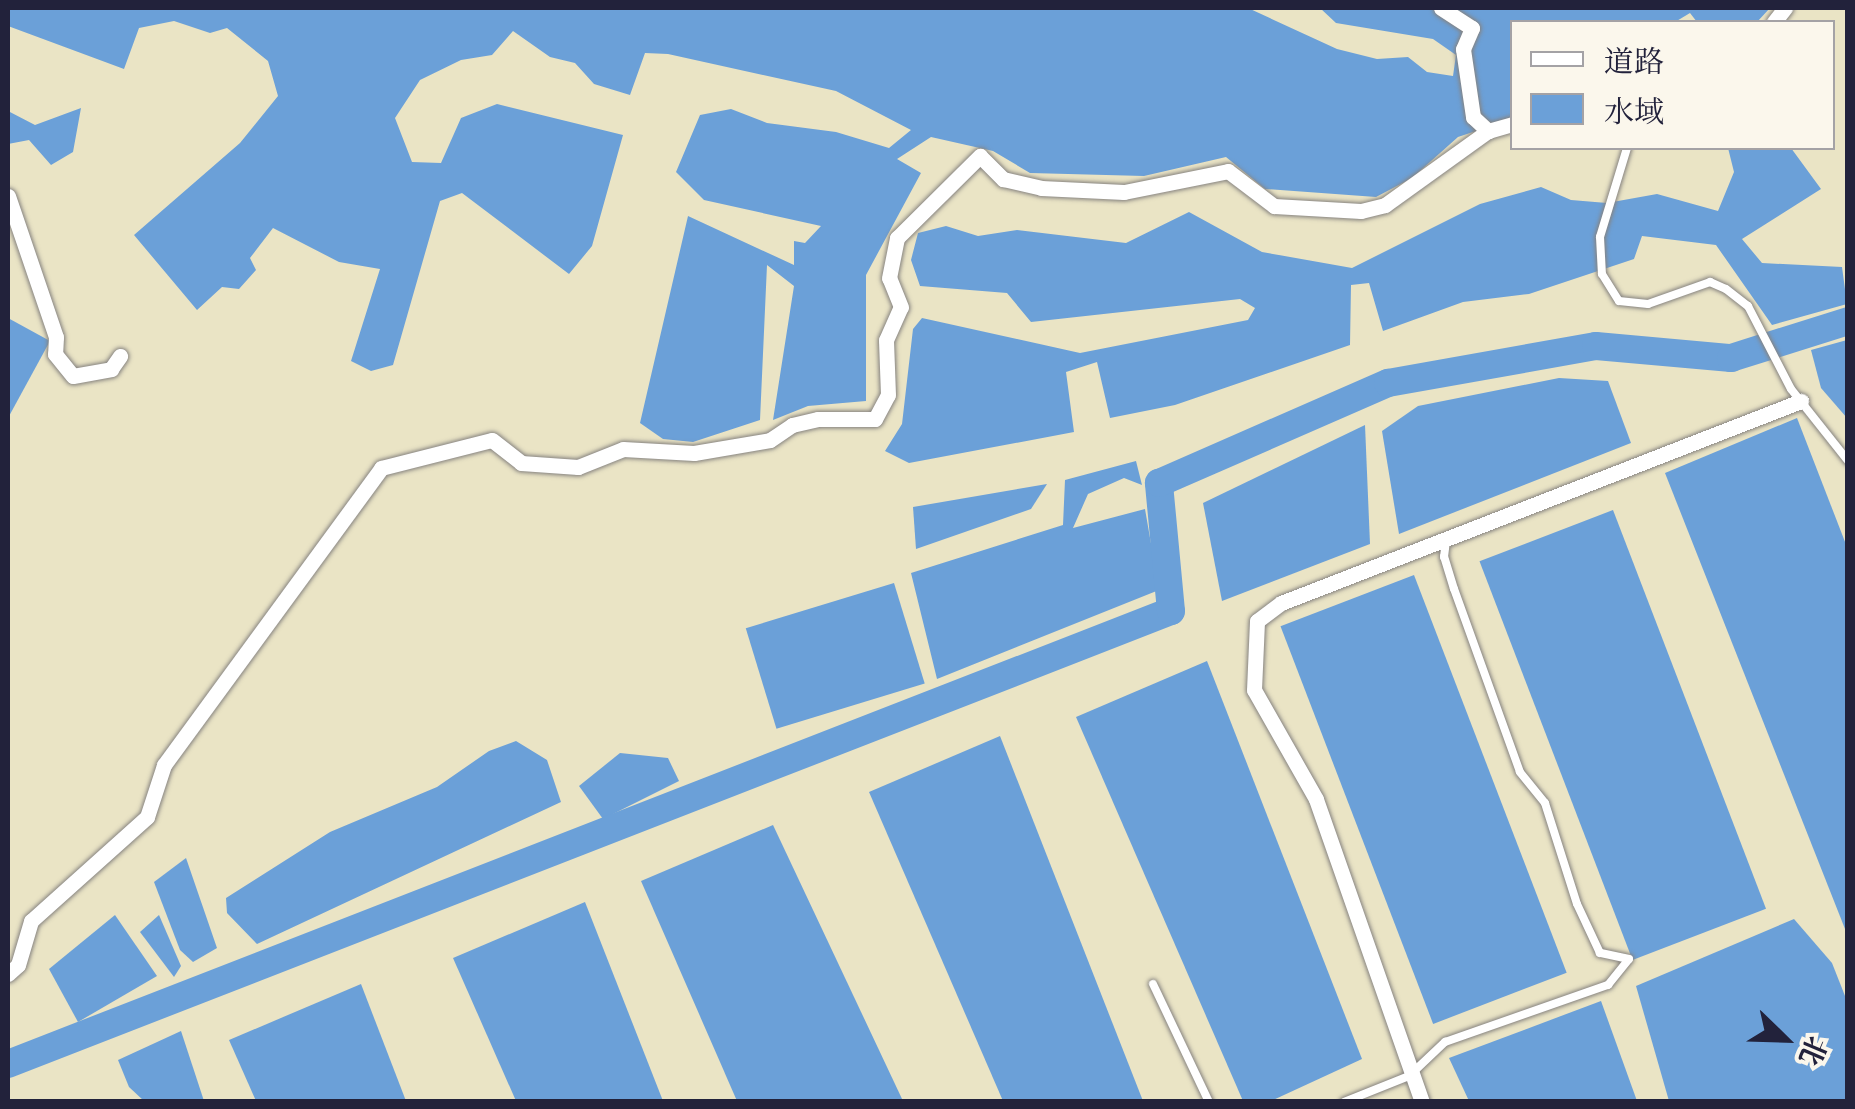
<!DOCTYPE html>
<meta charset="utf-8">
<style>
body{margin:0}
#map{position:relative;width:1855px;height:1109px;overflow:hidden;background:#eae4c5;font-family:"IM FELL Great Primer","Noto Serif SC",serif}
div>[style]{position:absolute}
.water>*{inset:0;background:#6ba0d8;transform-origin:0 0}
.river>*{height:28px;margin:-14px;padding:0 14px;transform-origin:14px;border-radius:14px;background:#6ba0d8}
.roads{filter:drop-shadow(0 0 2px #868380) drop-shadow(0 0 2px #868380)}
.lane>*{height:8px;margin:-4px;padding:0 4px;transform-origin:4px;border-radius:4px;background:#fff}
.street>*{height:15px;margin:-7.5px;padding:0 7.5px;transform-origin:7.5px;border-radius:7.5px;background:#fff}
span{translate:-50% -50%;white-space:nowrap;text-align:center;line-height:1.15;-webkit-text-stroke:8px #fbf7ec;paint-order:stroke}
.frame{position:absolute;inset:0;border:10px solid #22223b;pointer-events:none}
.legend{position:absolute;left:1510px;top:20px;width:325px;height:130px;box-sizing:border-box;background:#fbf7ec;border:2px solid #a4a2a5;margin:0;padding:12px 18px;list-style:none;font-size:30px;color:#22223b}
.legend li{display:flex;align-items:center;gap:20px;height:50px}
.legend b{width:50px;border:2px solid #a4a2a5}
.north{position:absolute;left:1735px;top:989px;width:100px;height:100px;-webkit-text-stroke:8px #fbf7ec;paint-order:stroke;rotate:113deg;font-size:28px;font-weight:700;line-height:40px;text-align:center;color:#22223b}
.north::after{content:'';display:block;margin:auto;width:35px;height:45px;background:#22223b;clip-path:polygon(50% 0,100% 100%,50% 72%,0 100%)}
</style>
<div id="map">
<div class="water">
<i style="clip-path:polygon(8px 8px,1248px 8px,1337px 49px,1377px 59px,1408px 57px,1427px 72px,1453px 76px,1456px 55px,1433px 39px,1336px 23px,1320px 8px,1770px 8px,1757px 22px,1697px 22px,1690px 13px,1675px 22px,1512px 22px,1512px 119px,1458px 137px,1412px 178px,1376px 197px,1265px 189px,1226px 157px,1144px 176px,1030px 173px,993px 151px,931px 137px,897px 159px,921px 173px,866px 275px,866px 401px,808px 406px,773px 420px,794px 286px,767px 265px,760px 420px,693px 442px,663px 439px,640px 423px,688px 216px,794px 265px,794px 241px,805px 243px,821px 226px,704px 200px,676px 172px,700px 115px,731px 109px,767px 123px,836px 132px,889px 148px,911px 130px,836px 91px,668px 54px,645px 53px,630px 95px,594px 84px,575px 63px,550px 57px,513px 31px,492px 55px,461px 60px,420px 80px,395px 118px,412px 162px,441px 163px,461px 118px,497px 104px,623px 135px,592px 246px,569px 274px,462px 193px,440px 201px,393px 365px,371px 371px,351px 361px,380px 269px,339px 262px,273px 228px,250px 258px,256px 270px,239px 289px,222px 287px,197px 310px,134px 235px,240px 143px,278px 96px,268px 61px,227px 28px,210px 33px,174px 21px,139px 28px,124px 69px,8px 26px)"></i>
<i style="clip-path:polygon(81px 108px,73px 152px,51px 165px,29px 140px,8px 144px,8px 111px,35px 125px)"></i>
<i style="clip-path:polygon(1728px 148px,1791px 148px,1821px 189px,1742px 239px,1762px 263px,1842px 267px,1847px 304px,1772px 325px,1716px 245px,1642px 236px,1634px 259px,1529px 294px,1463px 302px,1383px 331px,1369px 283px,1351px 285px,1350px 345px,1175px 405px,1110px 418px,1097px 362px,1066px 372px,1074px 432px,909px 463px,885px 451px,902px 424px,913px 329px,922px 318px,1080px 353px,1248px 320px,1255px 308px,1240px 299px,1031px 322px,1007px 293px,920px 286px,911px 260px,918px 233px,946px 226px,978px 236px,1017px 230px,1126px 243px,1189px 212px,1262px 252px,1352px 268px,1480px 204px,1541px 187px,1571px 200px,1607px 203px,1657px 194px,1718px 211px,1734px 172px)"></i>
<i style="clip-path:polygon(8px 318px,50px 341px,8px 418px)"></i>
<i style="clip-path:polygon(1847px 340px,1848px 340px,1847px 418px,1821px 388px,1811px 350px)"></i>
<i style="clip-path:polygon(1559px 378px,1608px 381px,1631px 443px,1399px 534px,1382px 431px,1418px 406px)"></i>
<i style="clip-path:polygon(1797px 418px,1847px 547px,1847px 934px,1665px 473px)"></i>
<i style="clip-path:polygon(1365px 425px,1370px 544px,1222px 601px,1203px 503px)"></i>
<i style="clip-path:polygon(1136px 461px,1142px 485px,1124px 478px,1088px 494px,1073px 528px,1145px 509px,1159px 590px,937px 679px,911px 573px,1063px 525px,1065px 480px)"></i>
<i style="clip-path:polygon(1047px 484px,1031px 509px,916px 549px,913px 507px)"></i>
<i style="left:1613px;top:510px;width:427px;height:143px;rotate:69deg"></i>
<i style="left:1414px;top:575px;width:426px;height:143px;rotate:69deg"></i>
<i style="left:894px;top:583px;width:105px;height:155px;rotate:73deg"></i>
<i style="clip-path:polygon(1207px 661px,1362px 1059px,1271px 1101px,1243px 1101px,1076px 717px)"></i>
<i style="clip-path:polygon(1000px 736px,1143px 1101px,1003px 1101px,869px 792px)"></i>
<i style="clip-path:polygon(516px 741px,547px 760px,561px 802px,257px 944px,227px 913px,226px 898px,330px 832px,437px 787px,489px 751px)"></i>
<i style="clip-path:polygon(620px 753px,668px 758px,679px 781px,603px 819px,579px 786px)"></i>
<i style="clip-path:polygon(773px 825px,903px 1101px,737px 1101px,641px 881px)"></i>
<i style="clip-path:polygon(186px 858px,217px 948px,193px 962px,180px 950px,154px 882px)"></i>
<i style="clip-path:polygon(585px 902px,663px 1101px,516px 1101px,453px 958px)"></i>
<i style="clip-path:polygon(115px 915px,157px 976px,78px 1022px,49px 969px)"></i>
<i style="clip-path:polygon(159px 915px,181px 966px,174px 977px,140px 932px)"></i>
<i style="clip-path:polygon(1794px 919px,1832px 963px,1847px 1001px,1847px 1101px,1669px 1101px,1636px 986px)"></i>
<i style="clip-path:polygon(361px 984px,406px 1101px,256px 1101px,229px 1040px)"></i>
<i style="clip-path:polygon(1601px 1001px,1637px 1101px,1469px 1101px,1449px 1058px)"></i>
<i style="clip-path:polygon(181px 1031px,204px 1101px,144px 1101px,129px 1087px,118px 1060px)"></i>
</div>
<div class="river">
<i style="left:8px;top:1064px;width:1248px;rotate:-21.28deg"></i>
<i style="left:1171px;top:611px;width:129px;rotate:-95.4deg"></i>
<i style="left:1159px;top:483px;width:250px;rotate:-23.6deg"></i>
<i style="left:1388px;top:383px;width:211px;rotate:-10.1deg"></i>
<i style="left:1596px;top:346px;width:136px;rotate:5.1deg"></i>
<i style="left:1731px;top:358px;width:123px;rotate:-17.5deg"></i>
</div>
<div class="roads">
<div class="lane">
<i style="left:1627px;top:148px;width:93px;rotate:106.9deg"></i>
<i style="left:1600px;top:237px;width:37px;rotate:87deg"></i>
<i style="left:1602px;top:274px;width:32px;rotate:58deg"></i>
<i style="left:1619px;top:301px;width:29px;rotate:6deg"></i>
<i style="left:1648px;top:304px;width:66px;rotate:-19.5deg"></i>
<i style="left:1710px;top:282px;width:17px;rotate:24deg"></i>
<i style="left:1726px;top:289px;width:28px;rotate:38deg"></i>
<i style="left:1748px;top:306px;width:93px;rotate:62.6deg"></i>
<i style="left:1791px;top:389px;width:92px;rotate:51.6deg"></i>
<i style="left:1153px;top:984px;width:131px;rotate:64.6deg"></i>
<i style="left:1344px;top:1102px;width:70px;rotate:-21.8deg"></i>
<i style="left:1409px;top:1076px;width:50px;rotate:-43.4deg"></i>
<i style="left:1445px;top:1042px;width:173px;rotate:-19.3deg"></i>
<i style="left:1608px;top:985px;width:33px;rotate:-51deg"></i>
<i style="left:1629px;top:959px;width:30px;rotate:-168deg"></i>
<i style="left:1600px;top:953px;width:54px;rotate:-115.1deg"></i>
<i style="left:1577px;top:904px;width:106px;rotate:-107.6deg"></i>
<i style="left:1545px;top:803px;width:40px;rotate:-129deg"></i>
<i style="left:1520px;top:772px;width:195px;rotate:-109.8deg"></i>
<i style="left:1454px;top:589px;width:34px;rotate:-107deg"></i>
<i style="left:1444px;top:557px;width:16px;rotate:-83deg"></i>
</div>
<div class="street">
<i style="left:1441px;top:8px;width:37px;rotate:33deg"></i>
<i style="left:1472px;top:28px;width:23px;rotate:113deg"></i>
<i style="left:1463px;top:49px;width:69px;rotate:81.6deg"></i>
<i style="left:1473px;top:117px;width:21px;rotate:43deg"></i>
<i style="left:1488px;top:131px;width:25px;rotate:-16deg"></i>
<i style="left:1774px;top:22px;width:18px;rotate:-52deg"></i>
<i style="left:8px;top:196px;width:149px;rotate:71.2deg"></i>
<i style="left:56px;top:337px;width:17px;rotate:93deg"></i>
<i style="left:55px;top:354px;width:28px;rotate:51deg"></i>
<i style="left:73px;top:376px;width:39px;rotate:-10deg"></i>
<i style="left:111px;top:369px;width:16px;rotate:-55deg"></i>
<i style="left:8px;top:974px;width:13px;rotate:-42deg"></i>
<i style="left:18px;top:965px;width:46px;rotate:-73.5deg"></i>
<i style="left:31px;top:921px;width:156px;rotate:-41.9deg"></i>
<i style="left:147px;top:817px;width:55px;rotate:-71.9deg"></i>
<i style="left:164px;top:765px;width:368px;rotate:-53.8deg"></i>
<i style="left:381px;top:468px;width:114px;rotate:-14.2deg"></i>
<i style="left:492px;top:440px;width:37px;rotate:38deg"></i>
<i style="left:521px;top:463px;width:57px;rotate:4deg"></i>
<i style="left:578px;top:467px;width:48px;rotate:-21.8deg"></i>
<i style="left:623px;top:449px;width:71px;rotate:3.2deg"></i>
<i style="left:694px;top:453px;width:77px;rotate:-9.7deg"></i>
<i style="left:770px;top:440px;width:27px;rotate:-34deg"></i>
<i style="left:792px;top:425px;width:27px;rotate:-13deg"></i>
<i style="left:818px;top:419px;width:57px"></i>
<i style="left:875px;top:419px;width:27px;rotate:-62deg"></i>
<i style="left:888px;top:395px;width:55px;rotate:-92.1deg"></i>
<i style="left:886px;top:340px;width:36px;rotate:-66deg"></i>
<i style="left:901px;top:307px;width:31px;rotate:-112deg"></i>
<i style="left:889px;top:278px;width:41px;rotate:-78.7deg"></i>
<i style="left:897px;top:238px;width:117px;rotate:-44.7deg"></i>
<i style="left:980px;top:156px;width:33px;rotate:45deg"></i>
<i style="left:1003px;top:179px;width:39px;rotate:13deg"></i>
<i style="left:1041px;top:188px;width:83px;rotate:2.8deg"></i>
<i style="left:1124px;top:192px;width:106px;rotate:-11.4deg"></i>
<i style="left:1228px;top:171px;width:58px;rotate:37.3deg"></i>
<i style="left:1274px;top:206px;width:87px;rotate:3.3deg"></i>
<i style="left:1361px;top:211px;width:25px;rotate:-14deg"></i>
<i style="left:1385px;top:205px;width:127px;rotate:-35.7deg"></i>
<i style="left:1422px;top:1102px;width:321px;rotate:-109.3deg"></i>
<i style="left:1316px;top:799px;width:125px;rotate:-119.6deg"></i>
<i style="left:1254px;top:690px;width:69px;rotate:-87.5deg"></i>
<i style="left:1257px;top:621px;width:30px;rotate:-37deg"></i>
<i style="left:1281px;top:603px;width:558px;rotate:-21.23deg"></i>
</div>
</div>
<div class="frame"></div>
<ul class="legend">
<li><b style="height:12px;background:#fff"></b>道路</li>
<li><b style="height:28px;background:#6ba0d8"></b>水域</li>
</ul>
<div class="north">北</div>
</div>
